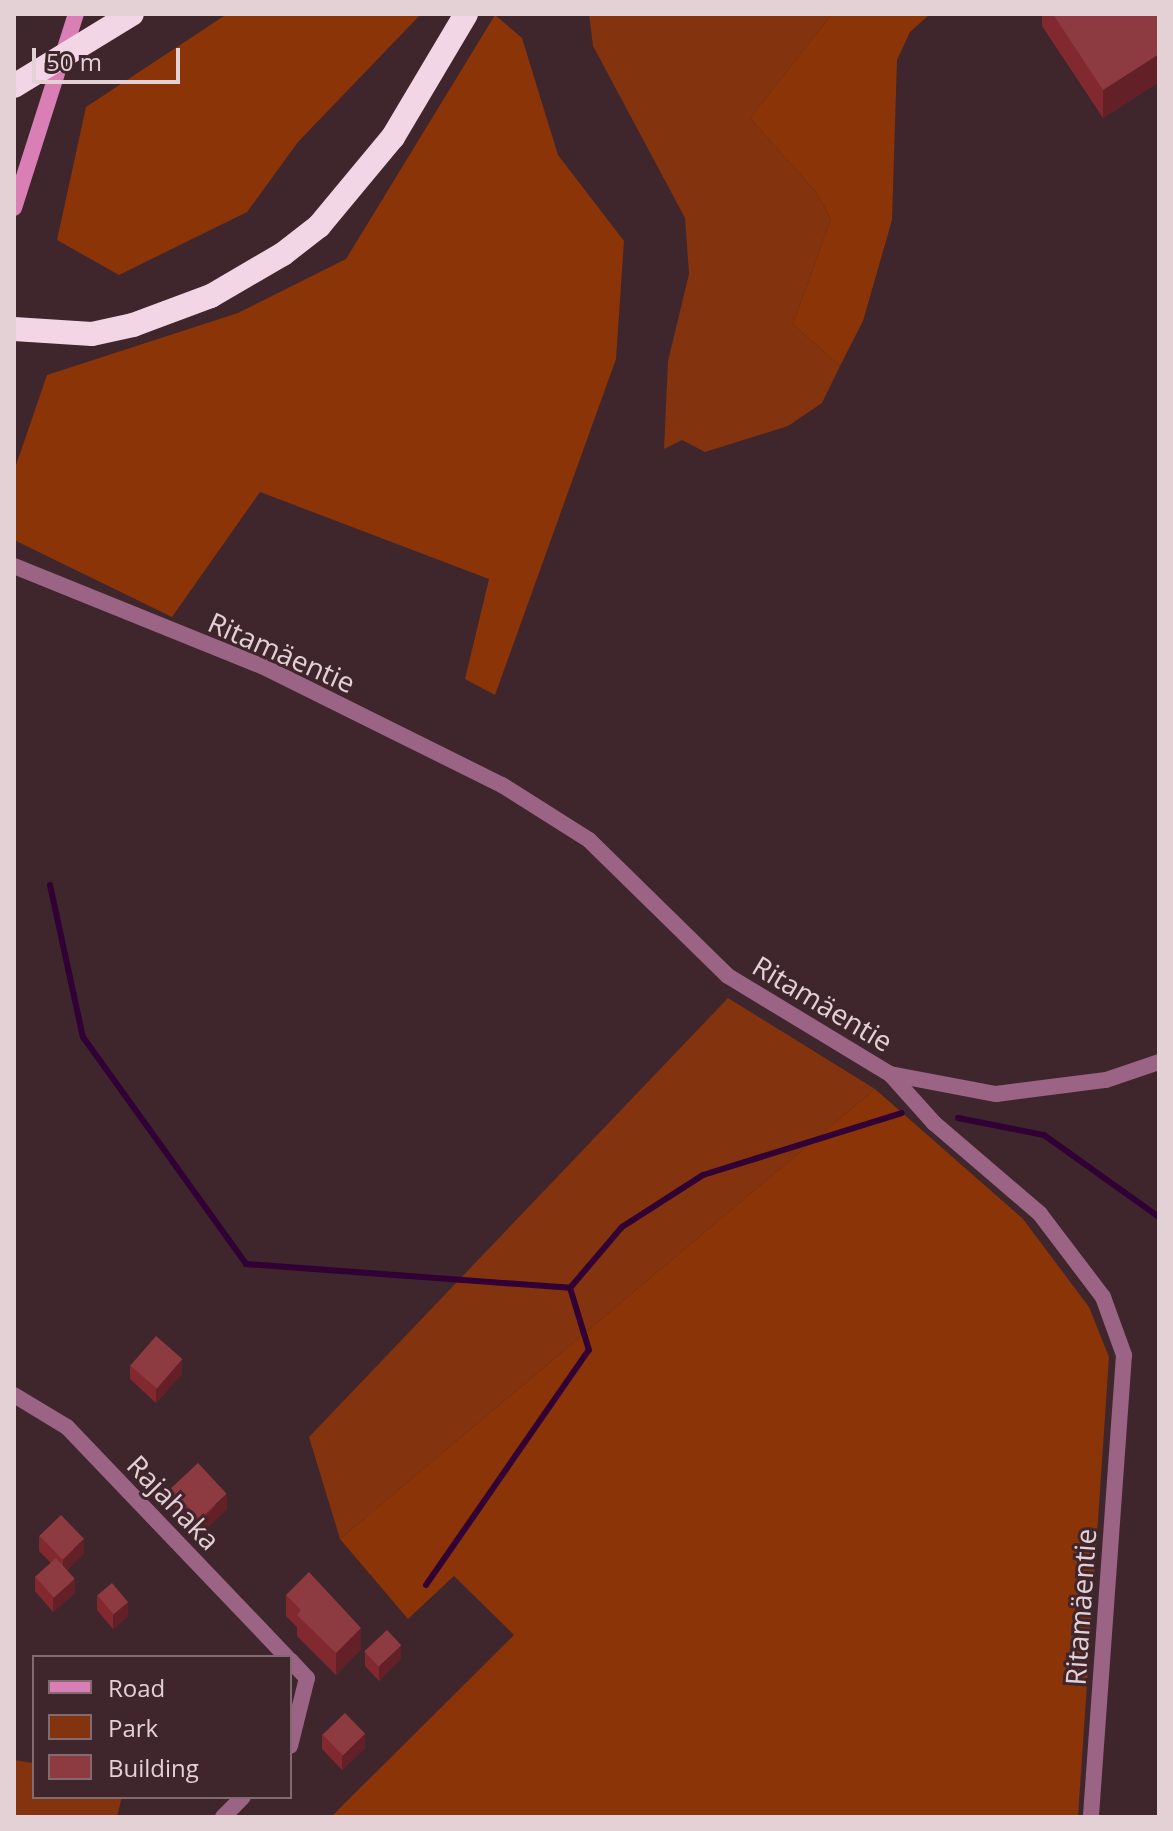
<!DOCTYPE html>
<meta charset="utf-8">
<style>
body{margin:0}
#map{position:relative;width:1173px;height:1831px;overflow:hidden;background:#3f252c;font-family:"Open Sans",sans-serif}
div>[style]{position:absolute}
.green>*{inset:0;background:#83330d}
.forest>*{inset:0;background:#8b3408}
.stream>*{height:6px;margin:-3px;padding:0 3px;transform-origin:3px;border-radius:3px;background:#310135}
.street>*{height:16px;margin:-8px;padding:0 8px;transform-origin:8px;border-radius:8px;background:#9b6384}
.secondary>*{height:16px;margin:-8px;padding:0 8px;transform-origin:8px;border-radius:8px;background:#d97fb5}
.highway>*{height:24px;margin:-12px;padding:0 12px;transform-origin:12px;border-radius:12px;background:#f2d6e5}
.highway-bridge>*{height:24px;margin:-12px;padding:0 12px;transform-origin:12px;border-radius:12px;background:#f2d6e5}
.wall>*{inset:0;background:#82292f}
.shaded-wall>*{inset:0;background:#632026}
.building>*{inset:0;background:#8d3b40;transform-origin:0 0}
span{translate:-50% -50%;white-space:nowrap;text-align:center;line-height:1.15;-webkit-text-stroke:6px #3f252c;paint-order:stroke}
.street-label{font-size:28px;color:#e3d1d5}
.frame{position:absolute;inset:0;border:16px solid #e3d1d5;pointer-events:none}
.legend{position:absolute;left:32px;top:1655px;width:260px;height:144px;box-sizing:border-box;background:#3f252c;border:2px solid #816a70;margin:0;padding:10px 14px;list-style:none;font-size:24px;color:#e3d1d5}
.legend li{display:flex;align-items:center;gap:16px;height:40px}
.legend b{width:40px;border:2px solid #816a70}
.scale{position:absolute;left:32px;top:48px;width:148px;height:36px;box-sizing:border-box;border:4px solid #e3d1d5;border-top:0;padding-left:10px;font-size:24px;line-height:28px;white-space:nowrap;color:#e3d1d5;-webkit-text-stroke:6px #3f252c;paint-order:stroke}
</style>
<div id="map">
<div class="green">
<i style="clip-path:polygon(589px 14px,832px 14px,750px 118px,816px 192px,831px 219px,793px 324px,840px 366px,822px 403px,788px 426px,705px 452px,682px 440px,664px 449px,668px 361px,689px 274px,685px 218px,593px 46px)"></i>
<i style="clip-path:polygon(728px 998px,875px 1089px,340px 1539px,309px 1437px)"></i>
<i style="clip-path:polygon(14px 1760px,34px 1763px,34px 1797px,122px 1797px,117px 1817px,14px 1817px)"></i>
</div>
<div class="forest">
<i style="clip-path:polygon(227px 14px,421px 14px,298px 142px,247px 212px,119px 275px,57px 240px,86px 107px)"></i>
<i style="clip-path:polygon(832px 14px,930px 14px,910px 32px,897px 60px,892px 220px,863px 321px,840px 366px,793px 324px,831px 219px,816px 192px,750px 118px)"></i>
<i style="clip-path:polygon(495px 15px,522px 38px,558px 155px,624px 241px,616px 359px,495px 695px,465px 679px,489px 579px,260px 492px,172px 617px,14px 540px,14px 471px,47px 375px,238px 313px,346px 259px)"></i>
<i style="clip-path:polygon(875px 1089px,1023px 1219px,1089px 1307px,1109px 1357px,1078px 1817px,331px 1817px,514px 1635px,454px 1576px,408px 1619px,340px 1539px)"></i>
</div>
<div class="stream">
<i style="left:50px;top:885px;width:156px;rotate:77.8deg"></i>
<i style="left:83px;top:1037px;width:279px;rotate:54.3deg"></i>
<i style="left:246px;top:1264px;width:325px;rotate:4.2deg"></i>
<i style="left:958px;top:1118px;width:88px;rotate:11.2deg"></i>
<i style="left:1044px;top:1135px;width:141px;rotate:35.5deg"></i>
<i style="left:426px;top:1585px;width:286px;rotate:-55.3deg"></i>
<i style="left:589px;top:1350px;width:65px;rotate:-107deg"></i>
<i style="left:570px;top:1288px;width:80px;rotate:-49.6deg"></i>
<i style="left:622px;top:1227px;width:96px;rotate:-32.7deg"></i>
<i style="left:703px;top:1175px;width:208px;rotate:-17.3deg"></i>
</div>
<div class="street">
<i style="left:14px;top:566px;width:267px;rotate:22deg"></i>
<i style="left:262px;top:666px;width:268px;rotate:26.4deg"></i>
<i style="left:502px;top:785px;width:103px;rotate:32.3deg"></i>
<i style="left:589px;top:840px;width:194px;rotate:44.4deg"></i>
<i style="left:728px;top:976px;width:189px;rotate:31.2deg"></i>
<i style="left:890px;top:1074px;width:66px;rotate:48.1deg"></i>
<i style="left:934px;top:1123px;width:140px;rotate:40.6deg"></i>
<i style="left:1040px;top:1214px;width:104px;rotate:52.8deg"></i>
<i style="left:1103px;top:1297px;width:62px;rotate:70.1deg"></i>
<i style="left:1124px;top:1355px;width:463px;rotate:94.1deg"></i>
<i style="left:890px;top:1074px;width:108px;rotate:10.7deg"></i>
<i style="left:996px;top:1094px;width:111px;rotate:-7.3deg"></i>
<i style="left:1106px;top:1080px;width:56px;rotate:-18.8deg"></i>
<i style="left:14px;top:1395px;width:62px;rotate:31.1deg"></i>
<i style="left:67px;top:1427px;width:318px;rotate:46.3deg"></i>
<i style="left:290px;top:1660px;width:25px;rotate:47deg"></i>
<i style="left:307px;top:1678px;width:70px;rotate:104deg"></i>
<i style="left:223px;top:1817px;width:28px;rotate:-45deg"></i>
</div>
<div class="secondary">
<i style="left:14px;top:208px;width:204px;rotate:-72.3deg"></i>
</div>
<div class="highway">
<i style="left:14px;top:329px;width:78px;rotate:3.7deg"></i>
<i style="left:92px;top:334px;width:42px;rotate:-12.4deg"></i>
<i style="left:133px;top:325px;width:83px;rotate:-20.4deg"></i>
<i style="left:211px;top:296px;width:83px;rotate:-30.3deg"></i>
<i style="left:283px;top:254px;width:46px;rotate:-37.9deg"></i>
<i style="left:319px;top:226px;width:116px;rotate:-50.3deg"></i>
<i style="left:393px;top:137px;width:143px;rotate:-59.3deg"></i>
</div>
<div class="highway-bridge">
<i style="left:14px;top:86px;width:138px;rotate:-31.4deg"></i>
</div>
<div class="wall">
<i style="clip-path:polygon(1042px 14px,1159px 14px,1159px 82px,1103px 118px,1042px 26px)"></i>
<i style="clip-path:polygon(130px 1365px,182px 1374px,156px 1403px,130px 1379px)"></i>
<i style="clip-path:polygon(171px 1488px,227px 1509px,201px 1534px,171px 1503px)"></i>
<i style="clip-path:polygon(39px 1536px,84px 1553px,67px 1570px,75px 1593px,53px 1612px,35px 1591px,35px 1577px,51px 1563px,39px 1551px)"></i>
<i style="clip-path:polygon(97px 1595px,128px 1616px,113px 1629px,97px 1610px)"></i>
<i style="clip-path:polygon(286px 1595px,361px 1649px,336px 1675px,297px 1636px,297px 1627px,286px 1616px)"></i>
<i style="clip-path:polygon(365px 1652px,401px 1659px,379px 1681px,365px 1666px)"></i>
<i style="clip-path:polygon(322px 1734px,365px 1748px,342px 1770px,322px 1749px)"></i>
</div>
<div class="shaded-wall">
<i style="clip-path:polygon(1159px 54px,1159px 82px,1103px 118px,1103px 90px)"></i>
<i style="clip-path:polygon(182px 1359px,182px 1374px,156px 1403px,156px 1389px)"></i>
<i style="clip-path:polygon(227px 1494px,227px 1509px,201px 1534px,201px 1520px)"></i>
<i style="clip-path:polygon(84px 1539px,84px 1553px,63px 1574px,63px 1560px)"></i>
<i style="clip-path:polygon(75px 1579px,75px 1593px,53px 1612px,53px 1598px)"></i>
<i style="clip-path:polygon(128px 1602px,128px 1616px,113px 1629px,113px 1615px)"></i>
<i style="clip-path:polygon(361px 1628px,361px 1649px,336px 1675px,336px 1653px)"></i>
<i style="clip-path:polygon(401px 1645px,401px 1659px,379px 1681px,379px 1666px)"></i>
<i style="clip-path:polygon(365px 1734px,365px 1748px,342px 1770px,342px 1755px)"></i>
</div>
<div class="building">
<i style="clip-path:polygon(1053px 14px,1159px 14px,1159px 54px,1103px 90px)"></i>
<i style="left:156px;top:1336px;width:35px;height:39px;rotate:41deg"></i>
<i style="left:198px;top:1463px;width:42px;height:37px;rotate:47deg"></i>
<i style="left:61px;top:1515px;width:33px;height:30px;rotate:46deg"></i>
<i style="left:56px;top:1558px;width:28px;height:28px;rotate:48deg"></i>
<i style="clip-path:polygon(309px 1572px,361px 1628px,336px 1653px,297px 1615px,301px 1610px,286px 1595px)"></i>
<i style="left:112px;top:1583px;width:25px;height:19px;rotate:50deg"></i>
<i style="left:387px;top:1630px;width:21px;height:31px;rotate:47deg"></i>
<i style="left:345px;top:1713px;width:29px;height:31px;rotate:46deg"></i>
</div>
<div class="street-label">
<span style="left:282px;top:652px;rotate:24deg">Ritamäentie</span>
<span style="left:823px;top:1003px;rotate:31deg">Ritamäentie</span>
<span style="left:174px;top:1502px;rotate:46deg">Rajahaka</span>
<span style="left:1080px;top:1607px;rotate:-86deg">Ritamäentie</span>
</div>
<div class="frame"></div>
<ul class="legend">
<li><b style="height:10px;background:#d97fb5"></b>Road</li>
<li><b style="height:22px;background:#83330d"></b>Park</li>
<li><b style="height:22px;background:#8d3b40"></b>Building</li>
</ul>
<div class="scale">50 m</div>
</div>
